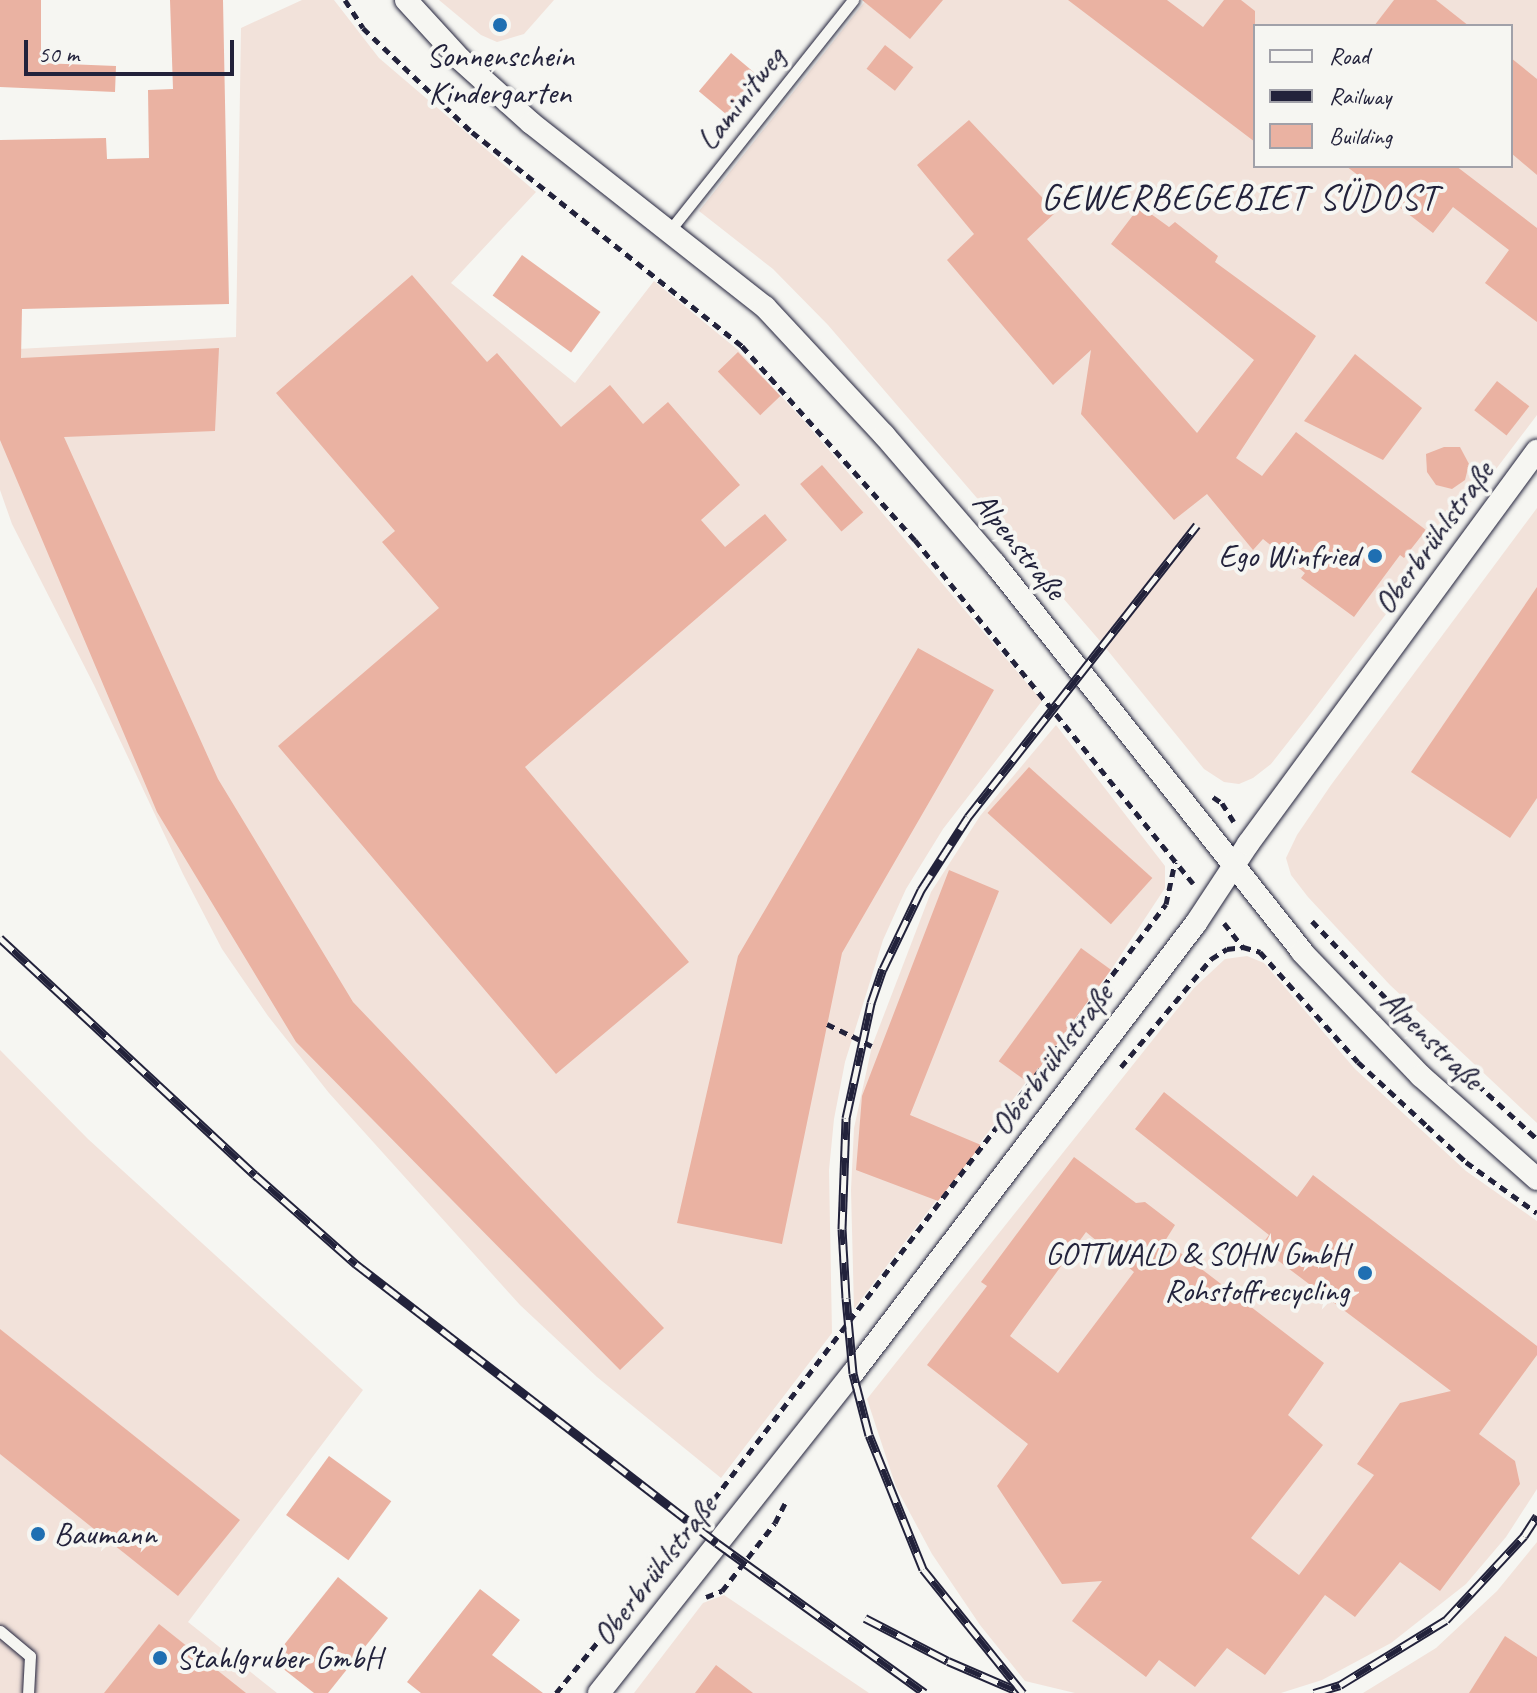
<!DOCTYPE html>
<meta charset="utf-8">
<style>
body{margin:0}
#map{position:relative;width:1537px;height:1693px;overflow:hidden;background:#f6f6f2;font-family:Caveat,sans-serif}
div>[style]{position:absolute}
.built>*{inset:0;background:#f2e2da}
.building>*{inset:0;background:#eab2a2;transform-origin:0 0}
.path>*{height:5px;margin-top:-2.5px;transform-origin:0;background:repeating-linear-gradient(90deg,#22223b 0 8px,transparent 0 14px)}
.roads{filter:drop-shadow(0 0 2px #22223b) drop-shadow(0 0 2px #22223b)}
.service>*{height:11px;margin:-5.5px;padding:0 5.5px;transform-origin:5.5px;border-radius:5.5px;background:#f6f6f2}
.minor>*{height:22px;margin:-11px;padding:0 11px;transform-origin:11px;border-radius:11px;background:#f6f6f2}
.rail>*{height:9px;margin-top:-4.5px;transform-origin:0;background:repeating-linear-gradient(90deg,#f6f6f2 0 18px,#22223b 0 36px);box-sizing:border-box;border-block:2px solid #22223b}
.path-bridge>*{height:5px;margin-top:-2.5px;transform-origin:0;background:repeating-linear-gradient(90deg,#22223b 0 8px,transparent 0 14px)}
.dots>*{width:22px;height:22px;translate:-50% -50%;box-sizing:border-box;border:4px solid #f6f6f2;border-radius:50%}
span{translate:-50% -50%;white-space:nowrap;text-align:center;line-height:1.15;-webkit-text-stroke:8px #f6f6f2;paint-order:stroke}
.poi-label{font-size:32px;color:#22223b}
.right{translate:-100% -50%;text-align:right}
.left{translate:0 -50%;text-align:left}
.street-label{font-size:32px;color:#22223b}
.quarter-label{font-size:36px;color:#22223b;letter-spacing:2px}
.legend{position:absolute;left:1253px;top:24px;width:260px;height:144px;box-sizing:border-box;background:#f6f6f2;border:2px solid #a1a1a9;margin:0;padding:10px 14px;list-style:none;font-size:24px;color:#22223b}
.legend li{display:flex;align-items:center;gap:16px;height:40px}
.legend b{width:40px;border:2px solid #a1a1a9}
.scale{position:absolute;left:24px;top:40px;width:210px;height:36px;box-sizing:border-box;border:4px solid #22223b;border-top:0;padding-left:10px;font-size:24px;line-height:28px;white-space:nowrap;color:#22223b;-webkit-text-stroke:6px #f6f6f2;paint-order:stroke}
</style>
<div id="map">
<div class="built">
<i style="clip-path:polygon(302px 0,334px 0,379px 58px,536px 192px,451px 283px,575px 383px,654px 281px,738px 350px,805px 422px,1042px 701px,943px 829px,906px 889px,883px 940px,845px 1062px,834px 1119px,829px 1170px,832px 1333px,721px 1478px,597px 1377px,520px 1305px,329px 1093px,268px 1016px,222px 949px,183px 874px,94px 685px,12px 524px,0 490px,0 350px,236px 337px,241px 28px)"></i>
<i style="clip-path:polygon(439px 0,554px 0,524px 34px,497px 42px,481px 35px)"></i>
<i style="clip-path:polygon(evenodd,866px 0,1537px 0,1537px 415px,1311px 713px,1271px 764px,1253px 778px,1239px 784px,1224px 782px,1204px 769px,1100px 641px,828px 325px,773px 269px,699px 211px,866px 0,1255px 26px,1511px 26px,1511px 166px,1255px 166px,1255px 26px)"></i>
<i style="clip-path:polygon(1537px 508px,1537px 1123px,1390px 985px,1308px 897px,1291px 875px,1286px 858px,1297px 835px,1331px 785px)"></i>
<i style="clip-path:polygon(1056px 725px,1165px 866px,1165px 888px,1111px 970px,854px 1309px,851px 1190px,854px 1128px,872px 1046px,931px 892px,980px 816px)"></i>
<i style="clip-path:polygon(1247px 956px,1264px 963px,1355px 1069px,1466px 1171px,1537px 1221px,1537px 1489px,1506px 1537px,1466px 1584px,1391px 1643px,1322px 1680px,1281px 1693px,1075px 1693px,1025px 1681px,980px 1625px,932px 1554px,896px 1487px,867px 1399px,1194px 988px,1225px 959px)"></i>
<i style="clip-path:polygon(0 1050px,88px 1139px,363px 1390px,188px 1622px,277px 1693px,0 1693px)"></i>
<i style="clip-path:polygon(1537px 1542px,1537px 1693px,1363px 1693px,1436px 1648px,1497px 1591px)"></i>
<i style="clip-path:polygon(724px 1595px,869px 1693px,634px 1693px,703px 1603px)"></i>
</div>
<div class="building">
<i style="clip-path:polygon(0 0,41px 0,41px 63px,116px 66px,115px 92px,0 87px)"></i>
<i style="clip-path:polygon(170px 0,223px 0,229px 304px,22px 309px,21px 358px,219px 348px,215px 431px,64px 437px,218px 779px,353px 1002px,664px 1328px,620px 1370px,296px 1042px,157px 812px,0 440px,0 140px,106px 138px,107px 159px,149px 158px,148px 90px,173px 89px)"></i>
<i style="clip-path:polygon(862px 0,943px 0,910px 39px)"></i>
<i style="clip-path:polygon(1068px 0,1167px 0,1203px 27px,1224px 0,1241px 0,1255px 11px,1255px 142px)"></i>
<i style="clip-path:polygon(1394px 0,1436px 0,1469px 26px,1374px 26px)"></i>
<i style="left:885px;top:45px;width:36px;height:30px;rotate:38deg"></i>
<i style="left:731px;top:53px;width:45px;height:50px;rotate:40deg"></i>
<i style="clip-path:polygon(1511px 58px,1537px 79px,1537px 175px,1511px 153px)"></i>
<i style="clip-path:polygon(969px 120px,1056px 212px,1027px 239px,1197px 433px,1254px 360px,1111px 244px,1140px 206px,1169px 227px,1175px 222px,1218px 256px,1215px 262px,1316px 336px,1236px 458px,1262px 476px,1296px 432px,1426px 530px,1404px 558px,1400px 555px,1354px 617px,1301px 578px,1305px 573px,1263px 539px,1253px 550px,1207px 494px,1174px 520px,1081px 414px,1091px 350px,1053px 385px,947px 260px,974px 234px,917px 165px)"></i>
<i style="clip-path:polygon(1346px 166px,1456px 166px,1537px 228px,1537px 322px,1485px 283px,1509px 250px,1453px 207px,1433px 233px)"></i>
<i style="left:522px;top:255px;width:97px;height:50px;rotate:36deg"></i>
<i style="clip-path:polygon(412px 275px,487px 362px,497px 353px,561px 427px,610px 385px,643px 424px,668px 402px,740px 485px,701px 520px,725px 547px,765px 514px,787px 540px,525px 767px,689px 962px,556px 1074px,278px 746px,439px 608px,382px 542px,395px 531px,276px 393px)"></i>
<i style="left:738px;top:352px;width:61px;height:28px;rotate:46deg"></i>
<i style="clip-path:polygon(1355px 354px,1422px 408px,1383px 460px,1304px 421px)"></i>
<i style="left:1497px;top:381px;width:41px;height:37px;rotate:38deg"></i>
<i style="clip-path:polygon(1444px 447px,1460px 447px,1469px 464px,1465px 480px,1452px 489px,1436px 485px,1427px 472px,1426px 454px)"></i>
<i style="left:822px;top:465px;width:63px;height:29px;rotate:49deg"></i>
<i style="clip-path:polygon(1537px 587px,1537px 798px,1510px 838px,1411px 772px)"></i>
<i style="clip-path:polygon(918px 648px,994px 690px,842px 953px,782px 1244px,677px 1223px,738px 956px)"></i>
<i style="left:1029px;top:767px;width:166px;height:62px;rotate:42deg"></i>
<i style="clip-path:polygon(949px 870px,999px 891px,910px 1115px,981px 1145px,938px 1201px,856px 1170px,862px 1096px)"></i>
<i style="left:1081px;top:948px;width:37px;height:140px;rotate:36deg"></i>
<i style="clip-path:polygon(evenodd,1164px 1092px,1297px 1197px,1313px 1175px,1537px 1346px,1537px 1355px,1479px 1434px,1515px 1461px,1520px 1484px,1440px 1591px,1400px 1562px,1355px 1617px,1325px 1595px,1265px 1675px,1227px 1648px,1195px 1687px,1159px 1660px,1146px 1677px,1072px 1621px,1102px 1581px,1062px 1584px,997px 1486px,1028px 1444px,927px 1365px,987px 1286px,981px 1282px,1074px 1157px,1136px 1203px,1145px 1202px,1175px 1225px,1165px 1241px,1324px 1363px,1288px 1415px,1323px 1445px,1251px 1538px,1299px 1575px,1374px 1475px,1357px 1464px,1400px 1403px,1451px 1391px,1260px 1247px,1269px 1235px,1135px 1129px,1164px 1092px,1086px 1232px,1134px 1272px,1058px 1373px,1010px 1336px,1086px 1232px)"></i>
<i style="clip-path:polygon(0 1329px,240px 1520px,178px 1596px,0 1454px)"></i>
<i style="left:329px;top:1456px;width:77px;height:73px;rotate:36deg"></i>
<i style="clip-path:polygon(338px 1577px,388px 1618px,328px 1693px,314px 1693px,272px 1660px)"></i>
<i style="clip-path:polygon(480px 1589px,520px 1620px,492px 1655px,543px 1693px,421px 1693px,407px 1682px)"></i>
<i style="clip-path:polygon(159px 1624px,246px 1693px,104px 1693px)"></i>
<i style="clip-path:polygon(1505px 1636px,1537px 1657px,1537px 1693px,1469px 1693px)"></i>
<i style="clip-path:polygon(716px 1665px,753px 1693px,695px 1693px)"></i>
</div>
<div class="path">
<i style="left:345px;top:0;width:33px;rotate:57deg"></i>
<i style="left:363px;top:28px;width:151px;rotate:43.7deg"></i>
<i style="left:472px;top:132px;width:345px;rotate:38.4deg"></i>
<i style="left:742px;top:346px;width:260px;rotate:48.3deg"></i>
<i style="left:915px;top:540px;width:442px;rotate:51deg"></i>
<i style="left:1213px;top:797px;width:11px;rotate:34deg"></i>
<i style="left:1222px;top:803px;width:22px;rotate:58deg"></i>
<i style="left:1312px;top:921px;width:134px;rotate:46.2deg"></i>
<i style="left:1405px;top:1018px;width:179px;rotate:42.5deg"></i>
<i style="left:1224px;top:923px;width:31px;rotate:52deg"></i>
<i style="left:1243px;top:947px;width:18px;rotate:16deg"></i>
<i style="left:1260px;top:952px;width:147px;rotate:48.3deg"></i>
<i style="left:1358px;top:1062px;width:94px;rotate:42.8deg"></i>
<i style="left:1427px;top:1126px;width:53px;rotate:42.7deg"></i>
<i style="left:1466px;top:1162px;width:87px;rotate:35.7deg"></i>
<i style="left:827px;top:1024px;width:28px;rotate:26deg"></i>
<i style="left:1121px;top:1067px;width:141px;rotate:-50.2deg"></i>
<i style="left:1211px;top:959px;width:19px;rotate:-32deg"></i>
<i style="left:1227px;top:949px;width:16px;rotate:-7deg"></i>
<i style="left:706px;top:1597px;width:17px;rotate:-21deg"></i>
<i style="left:722px;top:1591px;width:86px;rotate:-52.1deg"></i>
<i style="left:775px;top:1523px;width:22px;rotate:-63deg"></i>
<i style="left:556px;top:1693px;width:250px;rotate:-50.8deg"></i>
<i style="left:714px;top:1499px;width:747px;rotate:-52.78deg"></i>
<i style="left:1166px;top:904px;width:43px;rotate:-77.9deg"></i>
</div>
<div class="roads">
<div class="service">
<i style="left:670px;top:230px;width:294px;rotate:-51.5deg"></i>
<i style="left:0;top:1631px;width:39px;rotate:40deg"></i>
<i style="left:30px;top:1656px;width:37px;rotate:93deg"></i>
</div>
<div class="minor">
<i style="left:406px;top:0;width:80px;rotate:47.5deg"></i>
<i style="left:460px;top:59px;width:96px;rotate:42deg"></i>
<i style="left:531px;top:123px;width:298px;rotate:38.2deg"></i>
<i style="left:765px;top:307px;width:175px;rotate:47.1deg"></i>
<i style="left:884px;top:435px;width:170px;rotate:49.3deg"></i>
<i style="left:995px;top:564px;width:495px;rotate:51.6deg"></i>
<i style="left:1302px;top:952px;width:172px;rotate:46.2deg"></i>
<i style="left:1421px;top:1076px;width:155px;rotate:41.6deg"></i>
<i style="left:599px;top:1693px;width:409px;rotate:-51.6deg"></i>
<i style="left:853px;top:1373px;width:566px;rotate:-52.68deg"></i>
<i style="left:1196px;top:923px;width:95px;rotate:-56.6deg"></i>
<i style="left:1248px;top:844px;width:488px;rotate:-53.7deg"></i>
</div>
</div>
<div class="rail">
<i style="left:0;top:938px;width:348px;rotate:42.9deg"></i>
<i style="left:255px;top:1175px;width:135px;rotate:41.4deg"></i>
<i style="left:356px;top:1264px;width:456px;rotate:37.7deg"></i>
<i style="left:717px;top:1543px;width:256px;rotate:35.8deg"></i>
<i style="left:865px;top:1618px;width:93px;rotate:27.4deg"></i>
<i style="left:948px;top:1661px;width:78px;rotate:23.3deg"></i>
<i style="left:1023px;top:1693px;width:159px;rotate:-128.9deg"></i>
<i style="left:923px;top:1569px;width:144px;rotate:-111.9deg"></i>
<i style="left:869px;top:1435px;width:64px;rotate:-104.5deg"></i>
<i style="left:853px;top:1373px;width:75px;rotate:-95.3deg"></i>
<i style="left:846px;top:1298px;width:69px;rotate:-93.3deg"></i>
<i style="left:842px;top:1229px;width:111px;rotate:-87.9deg"></i>
<i style="left:846px;top:1118px;width:118px;rotate:-77.7deg"></i>
<i style="left:871px;top:1003px;width:36px;rotate:-71deg"></i>
<i style="left:883px;top:969px;width:88px;rotate:-64.3deg"></i>
<i style="left:921px;top:890px;width:87px;rotate:-57.2deg"></i>
<i style="left:968px;top:817px;width:371px;rotate:-51.9deg"></i>
<i style="left:1314px;top:1693px;width:27px;rotate:-17deg"></i>
<i style="left:1340px;top:1685px;width:124px;rotate:-31.5deg"></i>
<i style="left:1446px;top:1620px;width:115px;rotate:-47.1deg"></i>
<i style="left:1524px;top:1536px;width:24px;rotate:-57deg"></i>
</div>
<div class="path-bridge">
<i style="left:852px;top:1036px;width:22px;rotate:27deg"></i>
</div>
<div class="dots">
<i style="left:500px;top:25px;background:#1f6fb2"></i>
<i style="left:1375px;top:556px;background:#1f6fb2"></i>
<i style="left:1365px;top:1273px;background:#1f6fb2"></i>
<i style="left:38px;top:1534px;background:#1f6fb2"></i>
<i style="left:160px;top:1658px;background:#1f6fb2"></i>
</div>
<div class="poi-label">
<span style="left:500px;top:75px">Sonnenschein<br>Kindergarten</span>
<span class="right" style="left:1359px;top:556px">Ego Winfried</span>
<span class="right" style="left:1349px;top:1273px">GOTTWALD &amp; SOHN GmbH<br>Rohstoffrecycling</span>
<span class="left" style="left:54px;top:1534px">Baumann</span>
<span class="left" style="left:176px;top:1658px">Stahlgruber GmbH</span>
</div>
<div class="street-label">
<span style="left:741px;top:99px;rotate:-52deg">Laminitweg</span>
<span style="left:1434px;top:538px;rotate:-54deg">Oberbrühlstraße</span>
<span style="left:1019px;top:546px;rotate:51deg">Alpenstraße</span>
<span style="left:1432px;top:1040px;rotate:44deg">Alpenstraße</span>
<span style="left:1052px;top:1060px;rotate:-53deg">Oberbrühlstraße</span>
<span style="left:655px;top:1571px;rotate:-52deg">Oberbrühlstraße</span>
</div>
<div class="quarter-label">
<span style="left:1240px;top:198px">GEWERBEGEBIET SÜDOST</span>
</div>
<ul class="legend">
<li><b style="height:10px;background:#f6f6f2"></b>Road</li>
<li><b style="height:10px;background:#22223b"></b>Railway</li>
<li><b style="height:22px;background:#eab2a2"></b>Building</li>
</ul>
<div class="scale">50 m</div>
</div>
